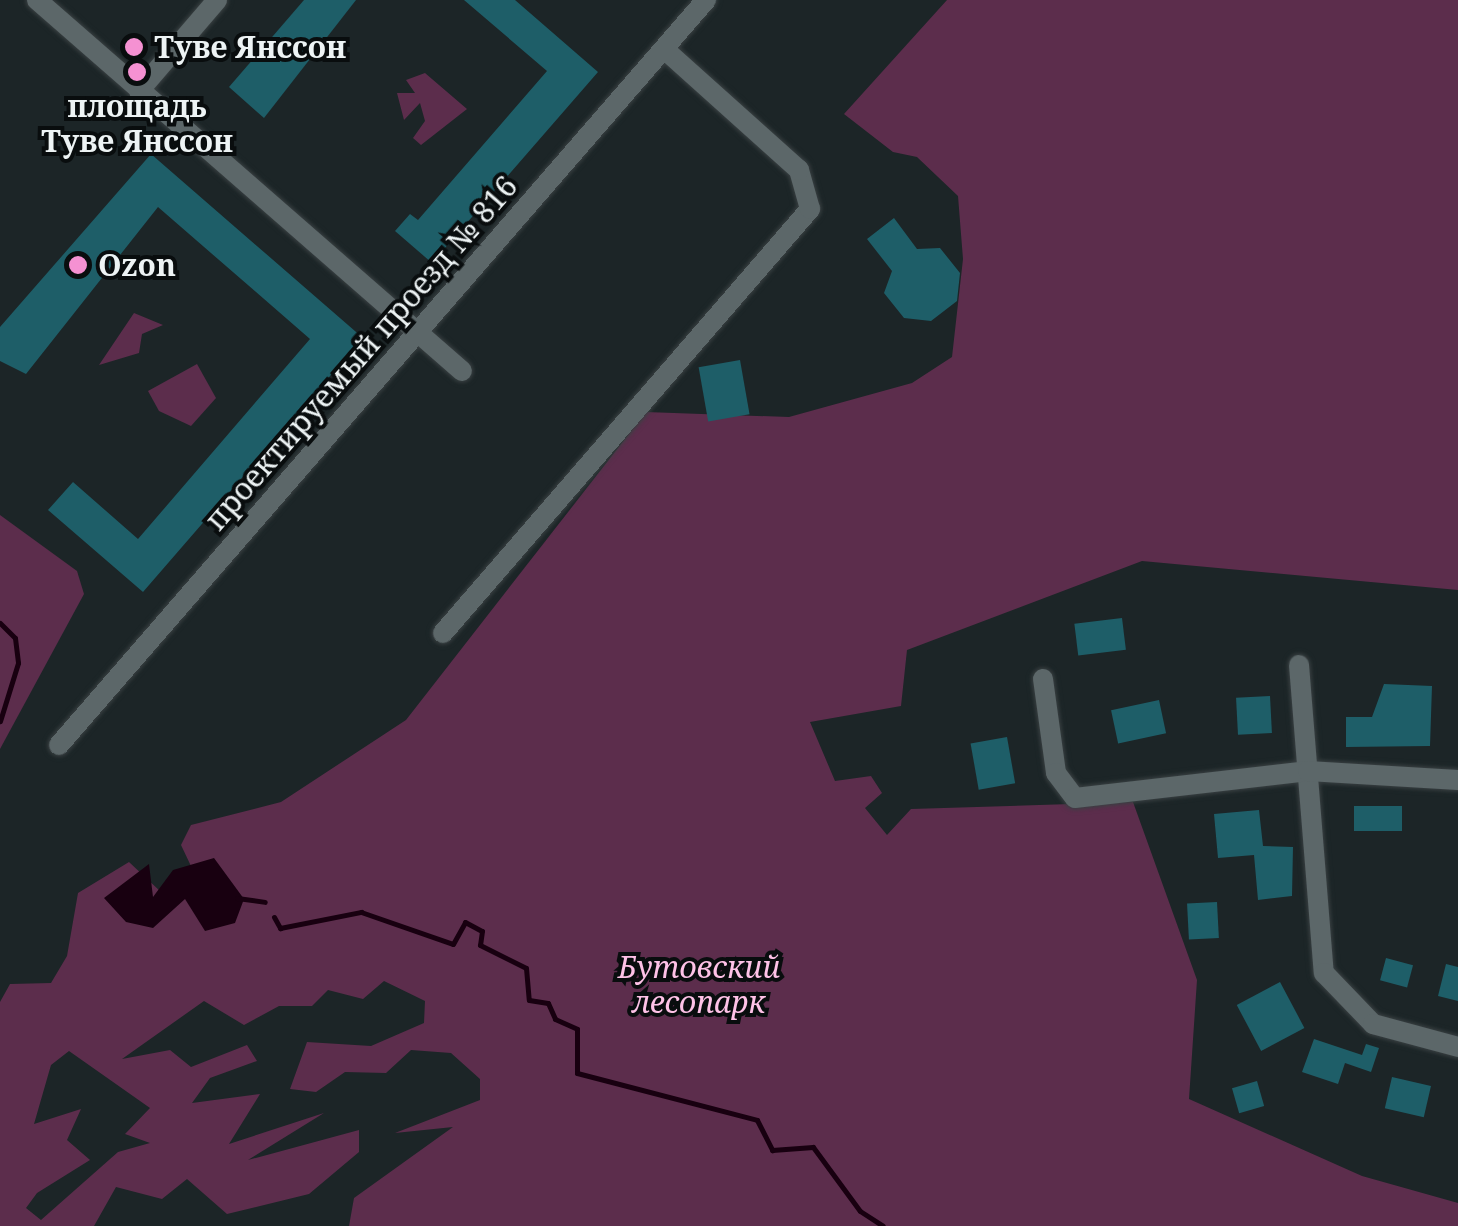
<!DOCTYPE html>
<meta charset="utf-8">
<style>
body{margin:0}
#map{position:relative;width:1458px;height:1226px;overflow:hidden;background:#1c2527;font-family:"Noto Serif",serif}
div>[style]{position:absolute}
.green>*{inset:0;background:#5c2d4c}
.water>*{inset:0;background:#180010}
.stream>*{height:5px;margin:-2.5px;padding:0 2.5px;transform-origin:2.5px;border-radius:2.5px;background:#180010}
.building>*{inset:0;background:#1e5e68;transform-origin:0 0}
.roads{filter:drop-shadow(0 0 2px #394042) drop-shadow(0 0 2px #394042)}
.minor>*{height:20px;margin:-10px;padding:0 10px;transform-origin:10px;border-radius:10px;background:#5c6769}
.dots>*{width:28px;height:28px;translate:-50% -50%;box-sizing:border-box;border:5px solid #090d0e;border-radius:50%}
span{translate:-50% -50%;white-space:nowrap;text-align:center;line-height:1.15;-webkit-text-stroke:8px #090d0e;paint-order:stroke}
.poi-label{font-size:30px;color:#edf3f4;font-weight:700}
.left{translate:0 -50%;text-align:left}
.street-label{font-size:30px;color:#edf3f4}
.park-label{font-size:30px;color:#fec2e7;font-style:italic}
</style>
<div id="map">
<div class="green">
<i style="clip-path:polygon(evenodd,947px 0,1458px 0,1458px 590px,1142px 561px,907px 650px,901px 706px,810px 722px,835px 781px,871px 776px,882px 793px,865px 808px,887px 835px,911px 809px,1133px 802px,1197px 980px,1189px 1099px,1362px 1176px,1458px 1203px,1458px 1226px,349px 1226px,354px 1198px,453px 1127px,395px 1133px,480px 1100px,480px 1079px,451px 1053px,411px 1050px,386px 1073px,345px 1072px,316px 1092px,290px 1089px,307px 1042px,371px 1046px,424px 1023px,425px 1001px,384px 981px,363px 999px,328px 990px,312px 1006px,279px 1006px,244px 1025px,204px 1001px,122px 1059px,170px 1050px,191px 1067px,247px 1045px,257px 1061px,210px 1078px,192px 1103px,260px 1094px,229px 1144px,324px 1113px,248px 1160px,359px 1130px,359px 1152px,309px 1194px,227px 1214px,187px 1179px,162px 1199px,116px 1187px,94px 1226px,0 1226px,0 1002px,10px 984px,51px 983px,67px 956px,78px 893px,129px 862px,161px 892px,199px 883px,181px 845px,191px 825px,281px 802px,406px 720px,646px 412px,789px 417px,912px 383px,952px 357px,963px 259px,958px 196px,917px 157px,893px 152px,844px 114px,947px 0,69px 1051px,150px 1108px,125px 1134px,150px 1143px,118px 1152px,41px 1220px,26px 1208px,37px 1193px,90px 1160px,67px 1140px,81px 1109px,34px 1124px,51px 1065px,69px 1051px)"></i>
<i style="clip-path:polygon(425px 73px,467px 109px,421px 145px,413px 138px,425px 121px,420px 103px,404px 120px,397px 93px,415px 93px,406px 80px)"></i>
<i style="clip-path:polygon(134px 313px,163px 325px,142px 334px,139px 353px,99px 365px)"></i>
<i style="clip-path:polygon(197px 364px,216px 398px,191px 426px,159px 411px,148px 391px)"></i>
<i style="clip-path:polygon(0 515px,77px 571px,84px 594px,0 749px)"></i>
</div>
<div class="water">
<i style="clip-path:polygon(214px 858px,244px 899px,235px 923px,205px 931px,185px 899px,153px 928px,126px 922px,104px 898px,149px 864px,153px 897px,173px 870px)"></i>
</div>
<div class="stream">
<i style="left:0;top:623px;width:21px;rotate:45deg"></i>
<i style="left:15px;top:638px;width:25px;rotate:83deg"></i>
<i style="left:18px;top:663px;width:61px;rotate:107.2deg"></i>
<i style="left:237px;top:898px;width:28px;rotate:8deg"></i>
<i style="left:274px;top:917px;width:13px;rotate:61deg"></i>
<i style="left:280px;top:928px;width:83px;rotate:-11.2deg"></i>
<i style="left:361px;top:912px;width:97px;rotate:19.2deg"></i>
<i style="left:453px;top:944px;width:25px;rotate:-61deg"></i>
<i style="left:465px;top:922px;width:19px;rotate:28deg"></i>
<i style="left:482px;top:931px;width:14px;rotate:98deg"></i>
<i style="left:480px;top:945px;width:51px;rotate:26.6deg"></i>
<i style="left:526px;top:968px;width:32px;rotate:85deg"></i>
<i style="left:529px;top:1000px;width:19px;rotate:9deg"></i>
<i style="left:548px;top:1003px;width:17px;rotate:66deg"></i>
<i style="left:555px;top:1019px;width:24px;rotate:24deg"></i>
<i style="left:577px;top:1029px;width:44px;rotate:90deg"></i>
<i style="left:577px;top:1073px;width:186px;rotate:14.6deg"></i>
<i style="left:757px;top:1120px;width:34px;rotate:63deg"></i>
<i style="left:772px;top:1150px;width:41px;rotate:-4.2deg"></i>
<i style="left:813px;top:1147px;width:79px;rotate:53.7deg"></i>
<i style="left:860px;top:1211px;width:27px;rotate:33deg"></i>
</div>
<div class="building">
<i style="clip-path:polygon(304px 0,356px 0,264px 118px,229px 87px)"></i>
<i style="clip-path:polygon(464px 0,515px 0,598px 72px,432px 263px,395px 231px,410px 214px,418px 220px,547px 71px)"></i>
<i style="clip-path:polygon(151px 154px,363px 338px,143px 592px,48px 510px,73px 482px,138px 539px,310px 339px,158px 207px,26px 374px,0 361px,0 327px)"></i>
<i style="clip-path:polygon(894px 218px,917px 249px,940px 248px,960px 273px,957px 301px,931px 321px,904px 318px,884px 293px,892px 271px,867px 239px)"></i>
<i style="left:740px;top:360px;width:55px;height:42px;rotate:80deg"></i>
<i style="left:1122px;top:618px;width:32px;height:48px;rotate:83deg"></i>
<i style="clip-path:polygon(1384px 684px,1432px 686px,1430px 746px,1346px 747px,1346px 717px,1372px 717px)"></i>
<i style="left:1270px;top:696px;width:37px;height:34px;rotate:87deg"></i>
<i style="left:1159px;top:700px;width:34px;height:49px;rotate:78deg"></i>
<i style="left:1007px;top:737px;width:47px;height:37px;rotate:80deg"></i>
<i style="left:1354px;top:806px;width:48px;height:25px"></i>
<i style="clip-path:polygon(1259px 810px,1263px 846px,1293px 847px,1292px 896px,1258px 900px,1254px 855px,1218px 858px,1214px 814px)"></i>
<i style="left:1217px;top:902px;width:36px;height:30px;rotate:87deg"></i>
<i style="left:1386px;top:958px;width:28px;height:23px;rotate:15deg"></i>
<i style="clip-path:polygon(1446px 964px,1458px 967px,1458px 1001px,1438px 996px)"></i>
<i style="left:1280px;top:982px;width:52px;height:49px;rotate:62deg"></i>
<i style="clip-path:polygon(1314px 1039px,1362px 1055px,1366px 1044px,1379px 1048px,1371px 1072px,1345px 1063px,1338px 1084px,1302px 1072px)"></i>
<i style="left:1392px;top:1077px;width:40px;height:32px;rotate:13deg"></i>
<i style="left:1257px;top:1081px;width:26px;height:26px;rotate:74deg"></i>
</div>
<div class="roads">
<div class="minor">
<i style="left:37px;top:0;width:564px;rotate:41.12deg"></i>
<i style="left:139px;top:91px;width:120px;rotate:-49.4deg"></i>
<i style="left:443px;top:633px;width:561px;rotate:-49.12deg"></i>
<i style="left:810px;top:209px;width:41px;rotate:-105.8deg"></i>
<i style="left:799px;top:170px;width:181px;rotate:-138.1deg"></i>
<i style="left:1299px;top:665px;width:309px;rotate:85.4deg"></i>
<i style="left:1324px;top:973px;width:71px;rotate:46.1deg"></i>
<i style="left:1373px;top:1024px;width:88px;rotate:15.1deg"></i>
<i style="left:1043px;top:679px;width:95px;rotate:82.1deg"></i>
<i style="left:1056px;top:773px;width:31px;rotate:53deg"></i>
<i style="left:1075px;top:798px;width:235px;rotate:-6.6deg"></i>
<i style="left:1308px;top:771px;width:150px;rotate:3.4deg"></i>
<i style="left:59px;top:745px;width:987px;rotate:-49.03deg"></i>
</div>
</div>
<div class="dots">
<i style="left:134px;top:47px;background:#f591d2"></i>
<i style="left:137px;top:72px;background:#f591d2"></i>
<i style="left:78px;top:265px;background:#f591d2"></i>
</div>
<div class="poi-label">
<span class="left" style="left:154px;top:47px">Туве Янссон</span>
<span style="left:137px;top:123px">площадь<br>Туве Янссон</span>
<span class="left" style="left:98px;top:265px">Ozon</span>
</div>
<div class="street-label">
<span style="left:361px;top:353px;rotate:-49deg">проектируемый проезд № 816</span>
</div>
<div class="park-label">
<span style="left:699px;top:984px">Бутовский<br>лесопарк</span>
</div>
</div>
